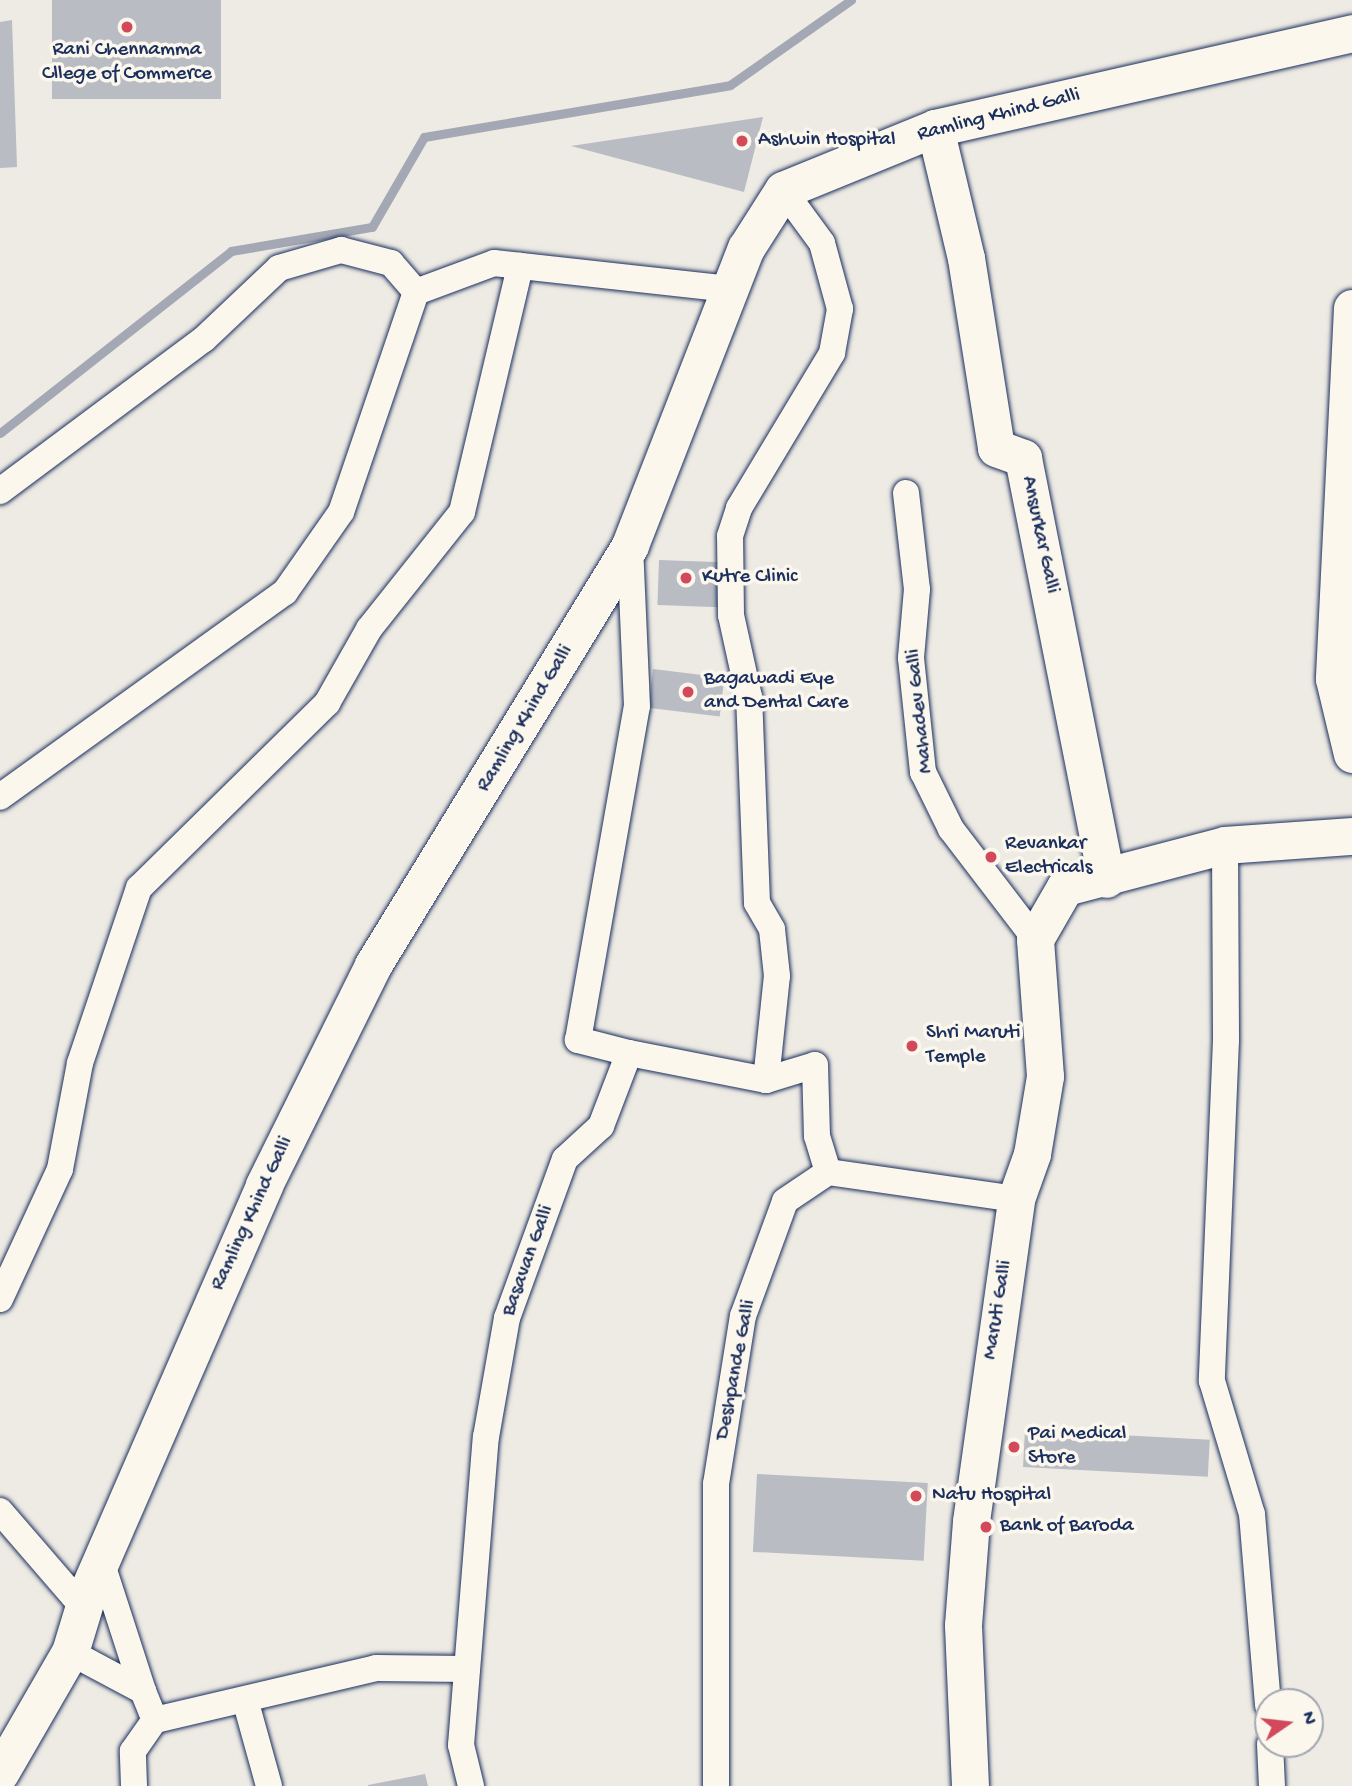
<!DOCTYPE html>
<style>
body{margin:0}
#map{position:relative;width:1352px;height:1786px;overflow:hidden;background:#eeebe4;font-family:"Gochi Hand",sans-serif}
div>[style]{position:absolute}
.stream>*{height:9px;margin:-4.5px;padding:0 4.5px;transform-origin:4.5px;border-radius:4.5px;background:#a3a8b4}
.building>*{inset:0;background:#b9bcc3;transform-origin:0 0}
.roads{filter:drop-shadow(0 0 2px #1b2f5e) drop-shadow(0 0 2px #1b2f5e)}
.street>*{height:26px;margin:-13px;padding:0 13px;transform-origin:13px;border-radius:13px;background:#fbf7ec}
.secondary>*{height:37px;margin:-18.5px;padding:0 18.5px;transform-origin:18.5px;border-radius:18.5px;background:#fbf7ec}
.dots>*{width:19px;height:19px;translate:-50% -50%;box-sizing:border-box;border:4px solid #fbf7ec;border-radius:50%}
span{translate:-50% -50%;white-space:nowrap;text-align:center;line-height:1.15;-webkit-text-stroke:7px #fbf7ec;paint-order:stroke}
.poi-label{font-size:21px;color:#1b2f5e}
.left{translate:0 -50%;text-align:left}
.street-label{font-size:21px;color:#1b2f5e}
.north{position:absolute;left:1254px;top:1688px;width:70px;height:70px;box-sizing:border-box;background:#fbf7ec;border:2px solid #a1a7b3;border-radius:50%;rotate:76deg;font-size:19px;font-weight:700;line-height:28px;text-align:center;color:#1b2f5e}
.north::after{content:'';display:block;margin:auto;width:24px;height:32px;background:#d1495b;clip-path:polygon(50% 0,100% 100%,50% 72%,0 100%)}
</style>
<div id="map">
<div class="stream">
<i style="left:0;top:433px;width:294px;rotate:-38.2deg"></i>
<i style="left:231px;top:251px;width:143px;rotate:-9.7deg"></i>
<i style="left:372px;top:227px;width:104px;rotate:-60deg"></i>
<i style="left:424px;top:137px;width:310px;rotate:-9.6deg"></i>
<i style="left:730px;top:85px;width:148px;rotate:-35.1deg"></i>
</div>
<div class="building">
<i style="left:52px;top:0;width:169px;height:99px"></i>
<i style="clip-path:polygon(12px 20px,17px 167px,0 168px,0 22px)"></i>
<i style="clip-path:polygon(763px 117px,744px 192px,571px 146px)"></i>
<i style="left:659px;top:560px;width:63px;height:45px;rotate:2deg"></i>
<i style="left:653px;top:669px;width:72px;height:39px;rotate:7deg"></i>
<i style="left:1025px;top:1430px;width:185px;height:37px;rotate:3deg"></i>
<i style="left:757px;top:1474px;width:171px;height:78px;rotate:3deg"></i>
<i style="clip-path:polygon(425px 1774px,428px 1786px,368px 1786px,368px 1785px)"></i>
</div>
<div class="roads">
<div class="street">
<i style="left:416px;top:292px;width:83px;rotate:-20.4deg"></i>
<i style="left:494px;top:263px;width:237px;rotate:6.3deg"></i>
<i style="left:0;top:491px;width:254px;rotate:-36.7deg"></i>
<i style="left:204px;top:339px;width:103px;rotate:-43.4deg"></i>
<i style="left:279px;top:268px;width:65px;rotate:-16.2deg"></i>
<i style="left:341px;top:250px;width:52px;rotate:14.6deg"></i>
<i style="left:391px;top:263px;width:38px;rotate:49deg"></i>
<i style="left:416px;top:292px;width:232px;rotate:108.8deg"></i>
<i style="left:341px;top:512px;width:98px;rotate:125deg"></i>
<i style="left:285px;top:592px;width:351px;rotate:144.3deg"></i>
<i style="left:906px;top:493px;width:97px;rotate:83.5deg"></i>
<i style="left:917px;top:589px;width:69px;rotate:95deg"></i>
<i style="left:911px;top:658px;width:115px;rotate:84deg"></i>
<i style="left:923px;top:772px;width:64px;rotate:63.8deg"></i>
<i style="left:951px;top:829px;width:138px;rotate:52.6deg"></i>
<i style="left:1225px;top:845px;width:195px;rotate:89.7deg"></i>
<i style="left:1226px;top:1040px;width:341px;rotate:92.4deg"></i>
<i style="left:1212px;top:1381px;width:139px;rotate:73.3deg"></i>
<i style="left:1252px;top:1514px;width:192px;rotate:85.2deg"></i>
<i style="left:629px;top:1053px;width:53px;rotate:-165.7deg"></i>
<i style="left:578px;top:1040px;width:339px;rotate:-80deg"></i>
<i style="left:637px;top:706px;width:161px;rotate:-92.5deg"></i>
<i style="left:766px;top:1080px;width:105px;rotate:-84deg"></i>
<i style="left:777px;top:976px;width:47px;rotate:-96.1deg"></i>
<i style="left:772px;top:929px;width:30px;rotate:-120deg"></i>
<i style="left:757px;top:903px;width:206px;rotate:-92.2deg"></i>
<i style="left:749px;top:697px;width:84px;rotate:-102.4deg"></i>
<i style="left:731px;top:615px;width:79px;rotate:-90.7deg"></i>
<i style="left:730px;top:536px;width:29px;rotate:-72deg"></i>
<i style="left:739px;top:508px;width:181px;rotate:-59deg"></i>
<i style="left:832px;top:353px;width:45px;rotate:-79.7deg"></i>
<i style="left:840px;top:309px;width:68px;rotate:-105.3deg"></i>
<i style="left:822px;top:243px;width:66px;rotate:-126.3deg"></i>
<i style="left:0;top:1299px;width:143px;rotate:-65.2deg"></i>
<i style="left:60px;top:1169px;width:108px;rotate:-79.3deg"></i>
<i style="left:80px;top:1063px;width:185px;rotate:-71.4deg"></i>
<i style="left:139px;top:888px;width:264px;rotate:-44.5deg"></i>
<i style="left:327px;top:703px;width:85px;rotate:-60.4deg"></i>
<i style="left:369px;top:629px;width:149px;rotate:-51.5deg"></i>
<i style="left:462px;top:512px;width:253px;rotate:-76.7deg"></i>
<i style="left:0;top:1511px;width:127px;rotate:49.2deg"></i>
<i style="left:101px;top:1561px;width:137px;rotate:72.1deg"></i>
<i style="left:70px;top:1652px;width:83px;rotate:28.1deg"></i>
<i style="left:143px;top:1691px;width:31px;rotate:68deg"></i>
<i style="left:155px;top:1720px;width:227px;rotate:-13.2deg"></i>
<i style="left:376px;top:1668px;width:91px;rotate:0.6deg"></i>
<i style="left:246px;top:1703px;width:86px;rotate:74.5deg"></i>
<i style="left:1270px;top:1744px;width:42px;rotate:87.3deg"></i>
<i style="left:134px;top:1786px;width:35px;rotate:-92deg"></i>
<i style="left:133px;top:1751px;width:38px;rotate:-55deg"></i>
<i style="left:471px;top:1786px;width:42px;rotate:-103.7deg"></i>
<i style="left:461px;top:1745px;width:309px;rotate:-85.4deg"></i>
<i style="left:486px;top:1437px;width:121px;rotate:-80deg"></i>
<i style="left:507px;top:1318px;width:169px;rotate:-70deg"></i>
<i style="left:565px;top:1159px;width:49px;rotate:-42.5deg"></i>
<i style="left:601px;top:1126px;width:78px;rotate:-69deg"></i>
<i style="left:629px;top:1053px;width:140px;rotate:11.1deg"></i>
<i style="left:766px;top:1080px;width:51px;rotate:-17deg"></i>
<i style="left:815px;top:1065px;width:71px;rotate:88.4deg"></i>
<i style="left:817px;top:1136px;width:38px;rotate:73deg"></i>
<i style="left:716px;top:1786px;width:302px;rotate:-90deg"></i>
<i style="left:716px;top:1484px;width:170px;rotate:-80.9deg"></i>
<i style="left:743px;top:1316px;width:122px;rotate:-69.9deg"></i>
<i style="left:785px;top:1201px;width:52px;rotate:-34deg"></i>
<i style="left:828px;top:1172px;width:190px;rotate:8.2deg"></i>
</div>
<div class="secondary">
<i style="left:935px;top:128px;width:134px;rotate:76.6deg"></i>
<i style="left:966px;top:258px;width:192px;rotate:81deg"></i>
<i style="left:996px;top:448px;width:29px;rotate:20deg"></i>
<i style="left:1023px;top:458px;width:429px;rotate:78.8deg"></i>
<i style="left:1352px;top:308px;width:371px;rotate:92.8deg"></i>
<i style="left:1334px;top:679px;width:77px;rotate:76.5deg"></i>
<i style="left:0;top:1773px;width:140px;rotate:-60deg"></i>
<i style="left:70px;top:1652px;width:69px;rotate:-73.1deg"></i>
<i style="left:90px;top:1586px;width:437px;rotate:-66.5deg"></i>
<i style="left:264px;top:1185px;width:246px;rotate:-63.6deg"></i>
<i style="left:373px;top:965px;width:492px;rotate:-58.5deg"></i>
<i style="left:630px;top:545px;width:319px;rotate:-68.7deg"></i>
<i style="left:746px;top:248px;width:69px;rotate:-57.5deg"></i>
<i style="left:783px;top:190px;width:164px;rotate:-22.2deg"></i>
<i style="left:935px;top:128px;width:428px;rotate:-12.8deg"></i>
<i style="left:970px;top:1786px;width:161px;rotate:-92.5deg"></i>
<i style="left:963px;top:1625px;width:104px;rotate:-85.6deg"></i>
<i style="left:971px;top:1521px;width:325px;rotate:-82deg"></i>
<i style="left:1016px;top:1199px;width:48px;rotate:-70.4deg"></i>
<i style="left:1032px;top:1154px;width:79px;rotate:-80.5deg"></i>
<i style="left:1045px;top:1076px;width:137px;rotate:-94.2deg"></i>
<i style="left:1035px;top:939px;width:60px;rotate:-60deg"></i>
<i style="left:1065px;top:887px;width:165px;rotate:-14.7deg"></i>
<i style="left:1225px;top:845px;width:127px;rotate:-4.1deg"></i>
</div>
</div>
<div class="dots">
<i style="left:127px;top:27px;background:#d1495b"></i>
<i style="left:742px;top:141px;background:#d1495b"></i>
<i style="left:686px;top:578px;background:#d1495b"></i>
<i style="left:688px;top:692px;background:#d1495b"></i>
<i style="left:991px;top:857px;background:#d1495b"></i>
<i style="left:912px;top:1046px;background:#d1495b"></i>
<i style="left:1014px;top:1447px;background:#d1495b"></i>
<i style="left:916px;top:1496px;background:#d1495b"></i>
<i style="left:986px;top:1527px;background:#d1495b"></i>
</div>
<div class="poi-label">
<span style="left:127px;top:63px">Rani Chennamma<br>Cllege of Commerce</span>
<span class="left" style="left:758px;top:141px">Ashwin Hospital</span>
<span class="left" style="left:702px;top:578px">Kutre Clinic</span>
<span class="left" style="left:704px;top:692px">Bagawadi Eye<br>and Dental Care</span>
<span class="left" style="left:1005px;top:857px">Revankar<br>Electricals</span>
<span class="left" style="left:926px;top:1046px">Shri Maruti<br>Temple</span>
<span class="left" style="left:1028px;top:1447px">Pai Medical<br>Store</span>
<span class="left" style="left:932px;top:1496px">Natu Hospital</span>
<span class="left" style="left:1000px;top:1527px">Bank of Baroda</span>
</div>
<div class="street-label">
<span style="left:999px;top:116px;rotate:-14deg">Ramling Khind Galli</span>
<span style="left:1039px;top:535px;rotate:78deg">Ansurkar Galli</span>
<span style="left:921px;top:711px;rotate:-96deg">Mahadev Galli</span>
<span style="left:526px;top:719px;rotate:-59deg">Ramling Khind Galli</span>
<span style="left:253px;top:1214px;rotate:-65deg">Ramling Khind Galli</span>
<span style="left:529px;top:1261px;rotate:-70deg">Basavan Galli</span>
<span style="left:999px;top:1310px;rotate:-81deg">Maruti Galli</span>
<span style="left:737px;top:1370px;rotate:-79deg">Deshpande Galli</span>
</div>
<div class="north">N</div>
</div>
